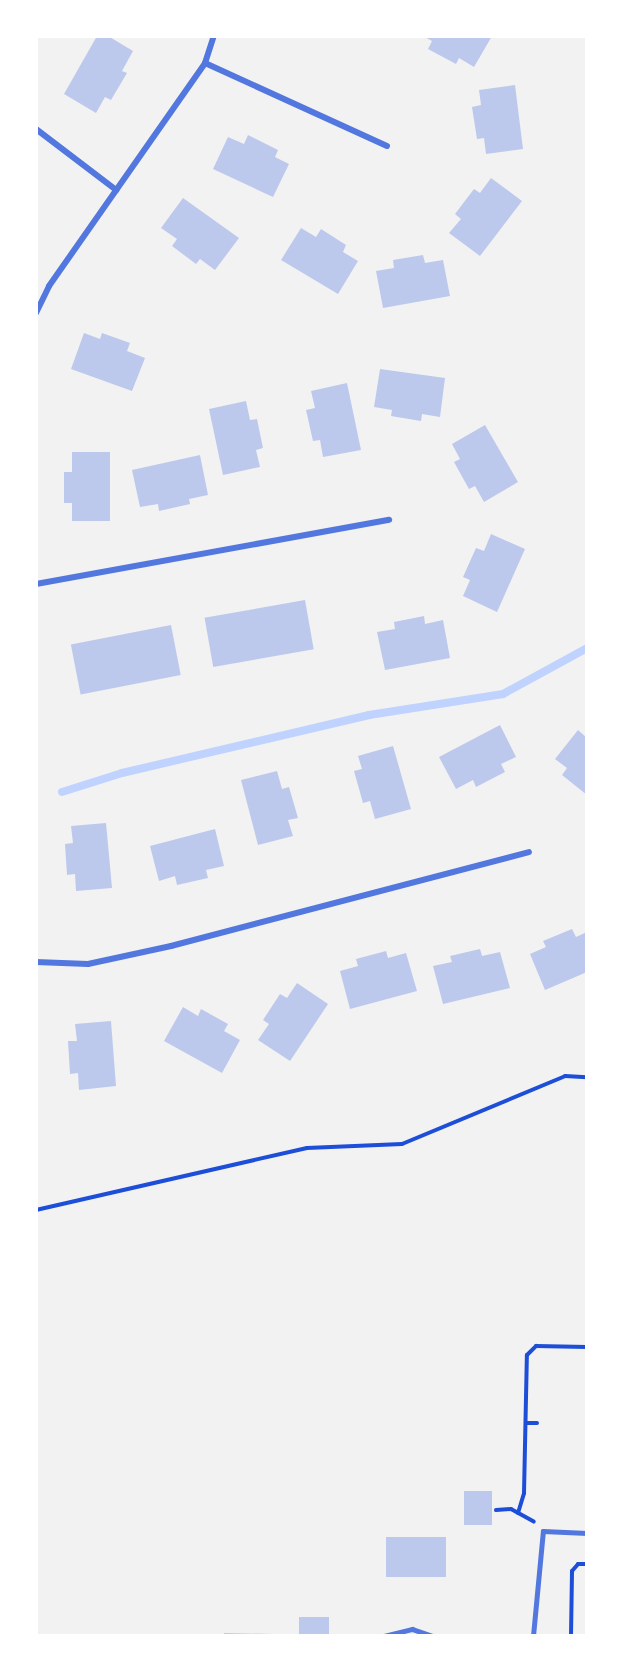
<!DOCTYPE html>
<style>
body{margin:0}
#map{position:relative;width:623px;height:1672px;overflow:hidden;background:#f2f2f2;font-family:Arial,sans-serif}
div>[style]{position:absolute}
.stream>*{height:8px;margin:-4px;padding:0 4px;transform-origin:4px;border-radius:4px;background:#bfd3fe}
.building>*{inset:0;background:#bdc9ec;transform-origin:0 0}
.path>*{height:4px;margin:-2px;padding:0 2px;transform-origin:2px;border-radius:2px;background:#1d4ed8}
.service>*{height:4.5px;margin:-2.25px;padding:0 2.25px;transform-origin:2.25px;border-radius:2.25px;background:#5277de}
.minor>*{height:6px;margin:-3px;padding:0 3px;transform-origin:3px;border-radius:3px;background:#5277de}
span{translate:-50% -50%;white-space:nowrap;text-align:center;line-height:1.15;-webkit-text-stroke:4.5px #fff;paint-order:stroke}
.frame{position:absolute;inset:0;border:38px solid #fff;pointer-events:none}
</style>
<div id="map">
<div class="stream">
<i style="left:62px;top:792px;width:63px;rotate:-17.6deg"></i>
<i style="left:122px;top:773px;width:254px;rotate:-13.2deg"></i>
<i style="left:369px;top:715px;width:136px;rotate:-8.9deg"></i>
<i style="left:503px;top:694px;width:96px;rotate:-28.7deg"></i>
</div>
<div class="building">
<i style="clip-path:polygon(97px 36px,108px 36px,133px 51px,122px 71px,127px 73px,111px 100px,105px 97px,96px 113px,64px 94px)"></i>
<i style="clip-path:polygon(423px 36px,492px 36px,474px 67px,459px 58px,456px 64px,428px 49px,432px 41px)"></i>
<i style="clip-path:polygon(515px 85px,523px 149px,486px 154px,484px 138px,477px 139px,472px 107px,481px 105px,479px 90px)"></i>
<i style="clip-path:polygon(248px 135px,278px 150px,275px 157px,289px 164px,273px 197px,213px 169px,228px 137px,244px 144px)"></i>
<i style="clip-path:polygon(491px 178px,522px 201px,480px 256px,449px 233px,461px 219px,455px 214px,474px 189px,480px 193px)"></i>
<i style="clip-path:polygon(183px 198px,239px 238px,215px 270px,200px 259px,196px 264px,172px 246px,177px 239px,161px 228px)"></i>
<i style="clip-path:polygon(301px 228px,316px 237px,321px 229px,346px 245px,343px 252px,358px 261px,338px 294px,281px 260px)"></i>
<i style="clip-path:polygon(423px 255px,425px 263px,443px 260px,450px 296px,383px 308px,376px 271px,394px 268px,393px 260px)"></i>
<i style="clip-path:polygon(84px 333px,100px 339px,102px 333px,130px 343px,127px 351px,145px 358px,132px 391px,71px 369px)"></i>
<i style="clip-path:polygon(380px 369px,445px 378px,440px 417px,422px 414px,421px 421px,391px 416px,392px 410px,374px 407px)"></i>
<i style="clip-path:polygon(347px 383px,361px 450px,323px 457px,320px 440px,313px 441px,306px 410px,315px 408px,311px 391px)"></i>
<i style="clip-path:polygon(246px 401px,250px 420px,257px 419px,263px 448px,256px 450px,260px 467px,223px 475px,209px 409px)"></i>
<i style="clip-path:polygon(485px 425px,518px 482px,484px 502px,475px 486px,469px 489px,454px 462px,460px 459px,452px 444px)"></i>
<i style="clip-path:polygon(72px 452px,110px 452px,110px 521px,72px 521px,72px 503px,64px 503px,64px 472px,72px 472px)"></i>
<i style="clip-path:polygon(200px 455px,208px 495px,189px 499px,190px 504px,159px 511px,158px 504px,140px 507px,132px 470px)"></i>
<i style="clip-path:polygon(491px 534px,525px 549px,497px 612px,463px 596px,470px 580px,463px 577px,476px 548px,484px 551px)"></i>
<i style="left:305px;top:600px;width:50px;height:102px;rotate:80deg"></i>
<i style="clip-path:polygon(424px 616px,425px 624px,443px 620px,450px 658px,385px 670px,377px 632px,395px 629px,394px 622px)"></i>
<i style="left:171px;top:625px;width:51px;height:102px;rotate:79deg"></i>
<i style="clip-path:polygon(500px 725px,516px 757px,501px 764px,505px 772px,476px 787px,473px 780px,456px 789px,439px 757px)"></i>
<i style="clip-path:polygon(578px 730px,587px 738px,587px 795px,562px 775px,567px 768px,555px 759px)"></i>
<i style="clip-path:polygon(393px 746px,411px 809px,375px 819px,370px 801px,363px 803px,354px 771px,362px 769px,358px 756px)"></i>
<i style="clip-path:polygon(277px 771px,282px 789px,289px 787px,298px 818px,288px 820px,293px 836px,258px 845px,241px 780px)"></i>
<i style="clip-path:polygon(106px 823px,112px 888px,76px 891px,75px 874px,67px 875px,65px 844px,73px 843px,71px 826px)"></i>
<i style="clip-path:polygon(215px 829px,224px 866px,206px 870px,208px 878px,177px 885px,175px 876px,159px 881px,150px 846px)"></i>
<i style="clip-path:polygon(572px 929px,576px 937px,587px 932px,587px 972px,545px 990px,530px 954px,546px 947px,543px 941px)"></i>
<i style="clip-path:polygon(480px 949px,482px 956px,500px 952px,510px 988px,443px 1004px,433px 966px,452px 962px,450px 956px)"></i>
<i style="clip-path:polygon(386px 951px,388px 958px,406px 953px,417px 991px,350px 1009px,340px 971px,358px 966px,356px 959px)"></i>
<i style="clip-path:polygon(297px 983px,328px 1004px,290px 1061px,258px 1040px,269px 1024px,263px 1020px,280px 994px,287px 998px)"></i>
<i style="clip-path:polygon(183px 1007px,198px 1016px,201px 1009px,228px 1024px,224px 1031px,240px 1040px,222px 1073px,164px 1041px)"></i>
<i style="clip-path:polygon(111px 1021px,116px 1086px,79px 1090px,78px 1073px,70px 1074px,68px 1041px,77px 1041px,75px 1024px)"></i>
<i style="left:464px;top:1491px;width:28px;height:34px"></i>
<i style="left:386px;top:1537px;width:60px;height:40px"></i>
<i style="left:299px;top:1617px;width:30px;height:19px"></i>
<i style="clip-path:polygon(224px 1633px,273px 1634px,224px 1636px)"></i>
</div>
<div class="path">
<i style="left:36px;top:1210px;width:278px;rotate:-12.9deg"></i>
<i style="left:307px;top:1148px;width:95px;rotate:-2.4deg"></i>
<i style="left:402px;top:1144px;width:177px;rotate:-22.6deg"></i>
<i style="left:565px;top:1076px;width:22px;rotate:3deg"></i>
<i style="left:526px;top:1423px;width:11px"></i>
<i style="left:496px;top:1510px;width:15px;rotate:-4deg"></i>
<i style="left:511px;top:1509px;width:26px;rotate:29deg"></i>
<i style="left:518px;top:1513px;width:21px;rotate:-73deg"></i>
<i style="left:524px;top:1493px;width:138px;rotate:-88.8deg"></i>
<i style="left:527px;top:1355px;width:13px;rotate:-45deg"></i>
<i style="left:536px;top:1346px;width:51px;rotate:1.1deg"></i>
<i style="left:571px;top:1636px;width:65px;rotate:-89.1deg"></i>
<i style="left:572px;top:1571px;width:9px;rotate:-49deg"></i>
<i style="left:578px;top:1564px;width:9px"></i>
</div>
<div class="service">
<i style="left:384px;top:1636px;width:29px;rotate:-14deg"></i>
<i style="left:412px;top:1629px;width:21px;rotate:19deg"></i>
<i style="left:533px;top:1636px;width:105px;rotate:-84.6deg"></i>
<i style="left:543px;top:1531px;width:44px;rotate:2.6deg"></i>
</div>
<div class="minor">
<i style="left:205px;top:63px;width:200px;rotate:24.5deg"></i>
<i style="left:36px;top:129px;width:101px;rotate:37.3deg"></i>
<i style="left:36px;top:313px;width:30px;rotate:-64deg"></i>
<i style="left:49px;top:286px;width:272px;rotate:-55deg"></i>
<i style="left:205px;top:63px;width:28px;rotate:-72deg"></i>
<i style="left:36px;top:584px;width:359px;rotate:-10.3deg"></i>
<i style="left:36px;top:962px;width:52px;rotate:2.2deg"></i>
<i style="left:88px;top:964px;width:85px;rotate:-12.2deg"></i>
<i style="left:171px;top:946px;width:370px;rotate:-14.7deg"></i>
</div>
<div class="frame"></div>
</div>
